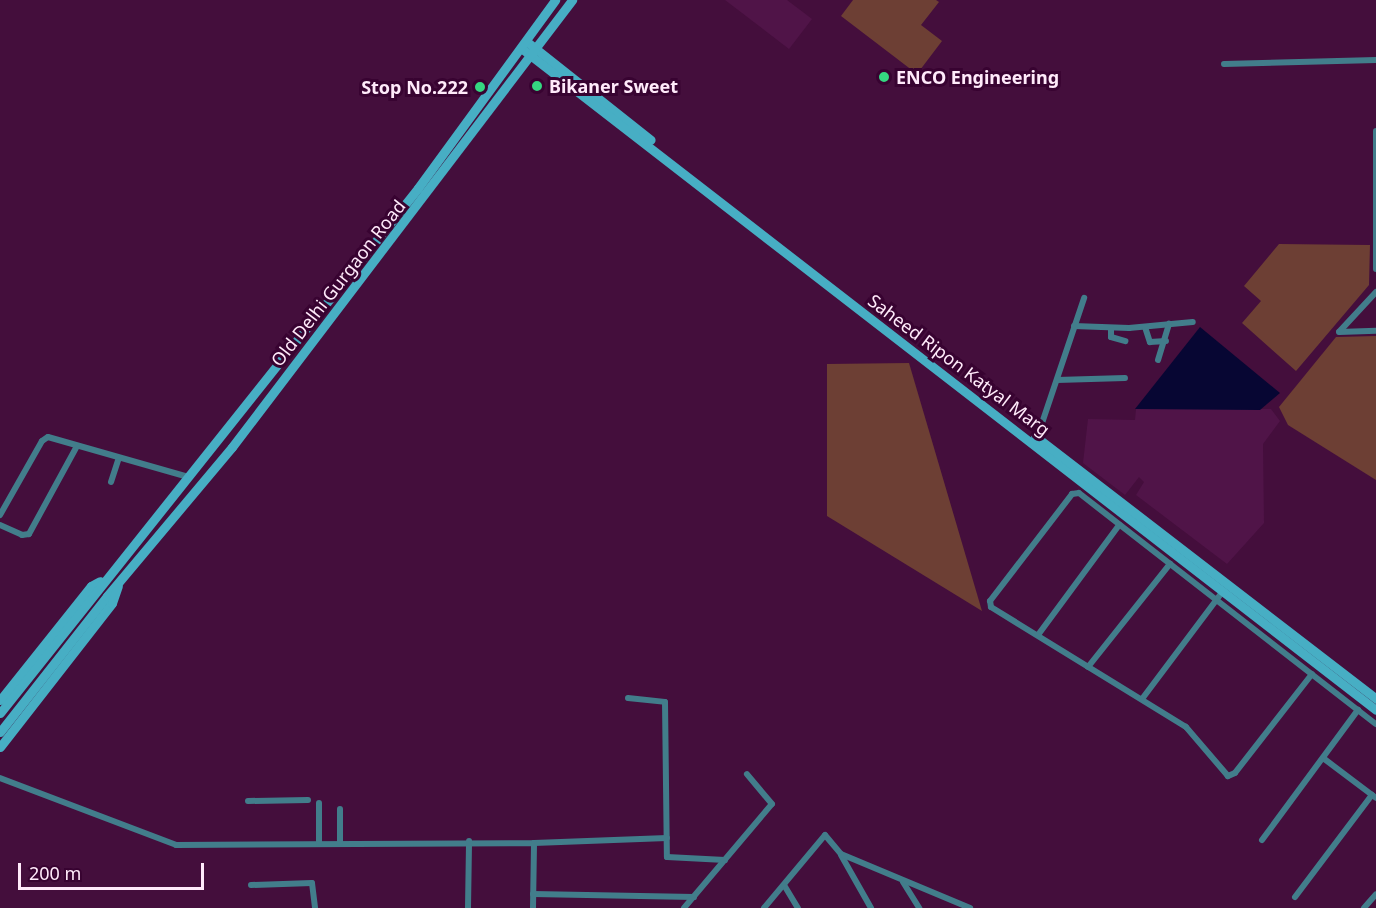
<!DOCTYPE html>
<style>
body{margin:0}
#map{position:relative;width:1376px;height:908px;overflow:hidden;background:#440e3c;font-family:"Noto Sans",sans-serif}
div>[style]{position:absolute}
.built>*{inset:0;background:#501448}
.green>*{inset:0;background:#6d3f34}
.water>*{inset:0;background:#070633}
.street>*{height:6px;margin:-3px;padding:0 3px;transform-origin:3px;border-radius:3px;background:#427d8b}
.secondary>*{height:9px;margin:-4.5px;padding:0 4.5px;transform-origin:4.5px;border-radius:4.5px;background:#47aec4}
.dots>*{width:16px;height:16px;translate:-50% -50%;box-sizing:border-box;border:3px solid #380331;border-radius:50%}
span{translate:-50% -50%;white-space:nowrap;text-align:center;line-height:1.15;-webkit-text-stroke:6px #380331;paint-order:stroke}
.poi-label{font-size:18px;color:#ffeafa;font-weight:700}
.left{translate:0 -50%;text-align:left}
.right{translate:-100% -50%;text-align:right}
.street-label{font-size:18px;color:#ffeafa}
.scale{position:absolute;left:18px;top:863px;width:186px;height:27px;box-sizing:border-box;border:3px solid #ffeafa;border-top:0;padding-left:8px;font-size:18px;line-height:21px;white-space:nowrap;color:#ffeafa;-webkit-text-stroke:4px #380331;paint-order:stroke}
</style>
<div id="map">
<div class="built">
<i style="clip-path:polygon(725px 0,787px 0,812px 19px,789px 49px)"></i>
<i style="clip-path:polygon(1136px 409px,1271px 409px,1280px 421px,1263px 444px,1264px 523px,1227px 564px,1136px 495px,1144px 482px,1139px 477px,1125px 495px,1083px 463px,1088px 419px,1135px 420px)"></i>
</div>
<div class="green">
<i style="clip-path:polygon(853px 0,936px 0,939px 2px,921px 25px,942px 41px,917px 74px,841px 16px)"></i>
<i style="clip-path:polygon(1279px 244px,1370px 245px,1369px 285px,1296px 371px,1242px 323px,1261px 301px,1244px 286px)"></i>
<i style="clip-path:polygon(1376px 336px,1376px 480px,1288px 425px,1279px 407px,1336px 337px)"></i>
<i style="clip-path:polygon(909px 363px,982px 611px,827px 516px,827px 364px)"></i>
</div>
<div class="water">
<i style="clip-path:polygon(1200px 327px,1280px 393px,1260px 410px,1135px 409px)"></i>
</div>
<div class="street">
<i style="left:1224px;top:64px;width:152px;rotate:-1.5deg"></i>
<i style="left:1376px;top:131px;width:138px;rotate:90deg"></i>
<i style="left:1376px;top:292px;width:54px;rotate:132.8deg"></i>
<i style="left:1339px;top:332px;width:37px;rotate:-2deg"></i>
<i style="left:1074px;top:326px;width:55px;rotate:2.1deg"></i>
<i style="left:1129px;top:328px;width:64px;rotate:-5.4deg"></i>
<i style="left:1145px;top:327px;width:16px;rotate:72deg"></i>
<i style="left:1150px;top:342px;width:16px;rotate:-4deg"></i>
<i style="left:1111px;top:328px;width:9px;rotate:90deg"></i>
<i style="left:1111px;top:337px;width:15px;rotate:16deg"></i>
<i style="left:1158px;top:360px;width:38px;rotate:-73deg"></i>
<i style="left:1057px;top:380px;width:68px;rotate:-1.7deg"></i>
<i style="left:1037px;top:438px;width:148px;rotate:-71.4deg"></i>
<i style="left:111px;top:482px;width:25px;rotate:-72deg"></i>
<i style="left:0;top:515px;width:85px;rotate:-60.4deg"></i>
<i style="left:42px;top:441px;width:7px;rotate:-34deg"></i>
<i style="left:48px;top:437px;width:146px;rotate:15.9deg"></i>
<i style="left:0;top:525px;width:24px;rotate:24deg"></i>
<i style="left:22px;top:535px;width:7px;rotate:-8deg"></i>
<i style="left:29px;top:534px;width:100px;rotate:-61.4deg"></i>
<i style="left:1038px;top:635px;width:137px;rotate:-53.6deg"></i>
<i style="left:1088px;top:667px;width:132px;rotate:-51.5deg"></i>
<i style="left:1312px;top:674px;width:125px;rotate:127.9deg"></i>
<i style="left:1235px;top:773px;width:8px;rotate:157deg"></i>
<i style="left:1228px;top:776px;width:65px;rotate:-130.6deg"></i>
<i style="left:1186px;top:727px;width:229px;rotate:-148.4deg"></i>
<i style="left:991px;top:607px;width:6px;rotate:-99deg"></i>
<i style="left:990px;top:601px;width:135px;rotate:-52.5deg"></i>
<i style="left:1072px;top:494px;width:7px;rotate:-8deg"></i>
<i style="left:1079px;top:493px;width:376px;rotate:37.9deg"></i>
<i style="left:628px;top:698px;width:37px;rotate:6deg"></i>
<i style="left:665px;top:702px;width:155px;rotate:89.3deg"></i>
<i style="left:667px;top:857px;width:58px;rotate:3deg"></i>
<i style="left:1142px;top:699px;width:135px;rotate:-53.1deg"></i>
<i style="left:1323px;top:758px;width:66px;rotate:37deg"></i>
<i style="left:0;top:778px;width:188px;rotate:20.8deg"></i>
<i style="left:176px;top:845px;width:358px;rotate:-0.3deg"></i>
<i style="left:534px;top:843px;width:133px;rotate:-2.2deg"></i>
<i style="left:248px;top:801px;width:60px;rotate:-1deg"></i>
<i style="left:340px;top:809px;width:34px;rotate:90deg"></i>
<i style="left:1262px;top:840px;width:162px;rotate:-53.6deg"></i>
<i style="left:319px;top:843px;width:40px;rotate:-90deg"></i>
<i style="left:841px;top:855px;width:61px;rotate:60.5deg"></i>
<i style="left:903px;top:882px;width:31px;rotate:58deg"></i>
<i style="left:251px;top:885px;width:61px;rotate:-1.9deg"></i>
<i style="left:312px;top:883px;width:25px;rotate:83deg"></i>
<i style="left:784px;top:885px;width:27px;rotate:59deg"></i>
<i style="left:533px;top:894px;width:161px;rotate:1.1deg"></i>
<i style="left:1295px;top:897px;width:128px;rotate:-53deg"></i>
<i style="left:468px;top:908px;width:67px;rotate:-89.1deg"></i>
<i style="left:533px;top:908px;width:65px;rotate:-89.1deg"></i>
<i style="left:684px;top:908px;width:136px;rotate:-49.8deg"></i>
<i style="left:772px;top:804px;width:39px;rotate:-130deg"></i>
<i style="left:764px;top:908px;width:95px;rotate:-50.1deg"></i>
<i style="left:825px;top:835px;width:25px;rotate:50deg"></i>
<i style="left:841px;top:854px;width:140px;rotate:22.7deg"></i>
<i style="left:1364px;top:908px;width:18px;rotate:-49deg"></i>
</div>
<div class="secondary">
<i style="left:526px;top:41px;width:159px;rotate:38.4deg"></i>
<i style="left:521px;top:48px;width:1081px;rotate:37.75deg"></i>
<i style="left:1035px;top:436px;width:431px;rotate:37.6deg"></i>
<i style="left:0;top:700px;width:146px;rotate:-51.4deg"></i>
<i style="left:91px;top:586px;width:10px;rotate:-29deg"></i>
<i style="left:0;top:713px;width:671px;rotate:-51.47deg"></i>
<i style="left:418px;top:188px;width:233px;rotate:-53.9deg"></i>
<i style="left:0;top:732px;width:173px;rotate:-51.8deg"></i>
<i style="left:107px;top:596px;width:194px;rotate:-50deg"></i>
<i style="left:232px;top:447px;width:562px;rotate:-52.74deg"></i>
<i style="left:0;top:747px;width:182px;rotate:-52.1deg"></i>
<i style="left:112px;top:603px;width:18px;rotate:-71deg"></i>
</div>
<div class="dots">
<i style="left:884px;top:77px;background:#35d881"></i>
<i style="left:537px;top:86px;background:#35d881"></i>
<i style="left:480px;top:87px;background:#35d881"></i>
</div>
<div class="poi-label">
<span class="left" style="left:896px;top:77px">ENCO Engineering</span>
<span class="left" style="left:549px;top:86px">Bikaner Sweet</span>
<span class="right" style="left:468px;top:87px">Stop No.222</span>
</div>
<div class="street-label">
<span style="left:338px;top:283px;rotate:-52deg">Old Delhi Gurgaon Road</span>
<span style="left:959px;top:365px;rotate:37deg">Saheed Ripon Katyal Marg</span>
</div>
<div class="scale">200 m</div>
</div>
